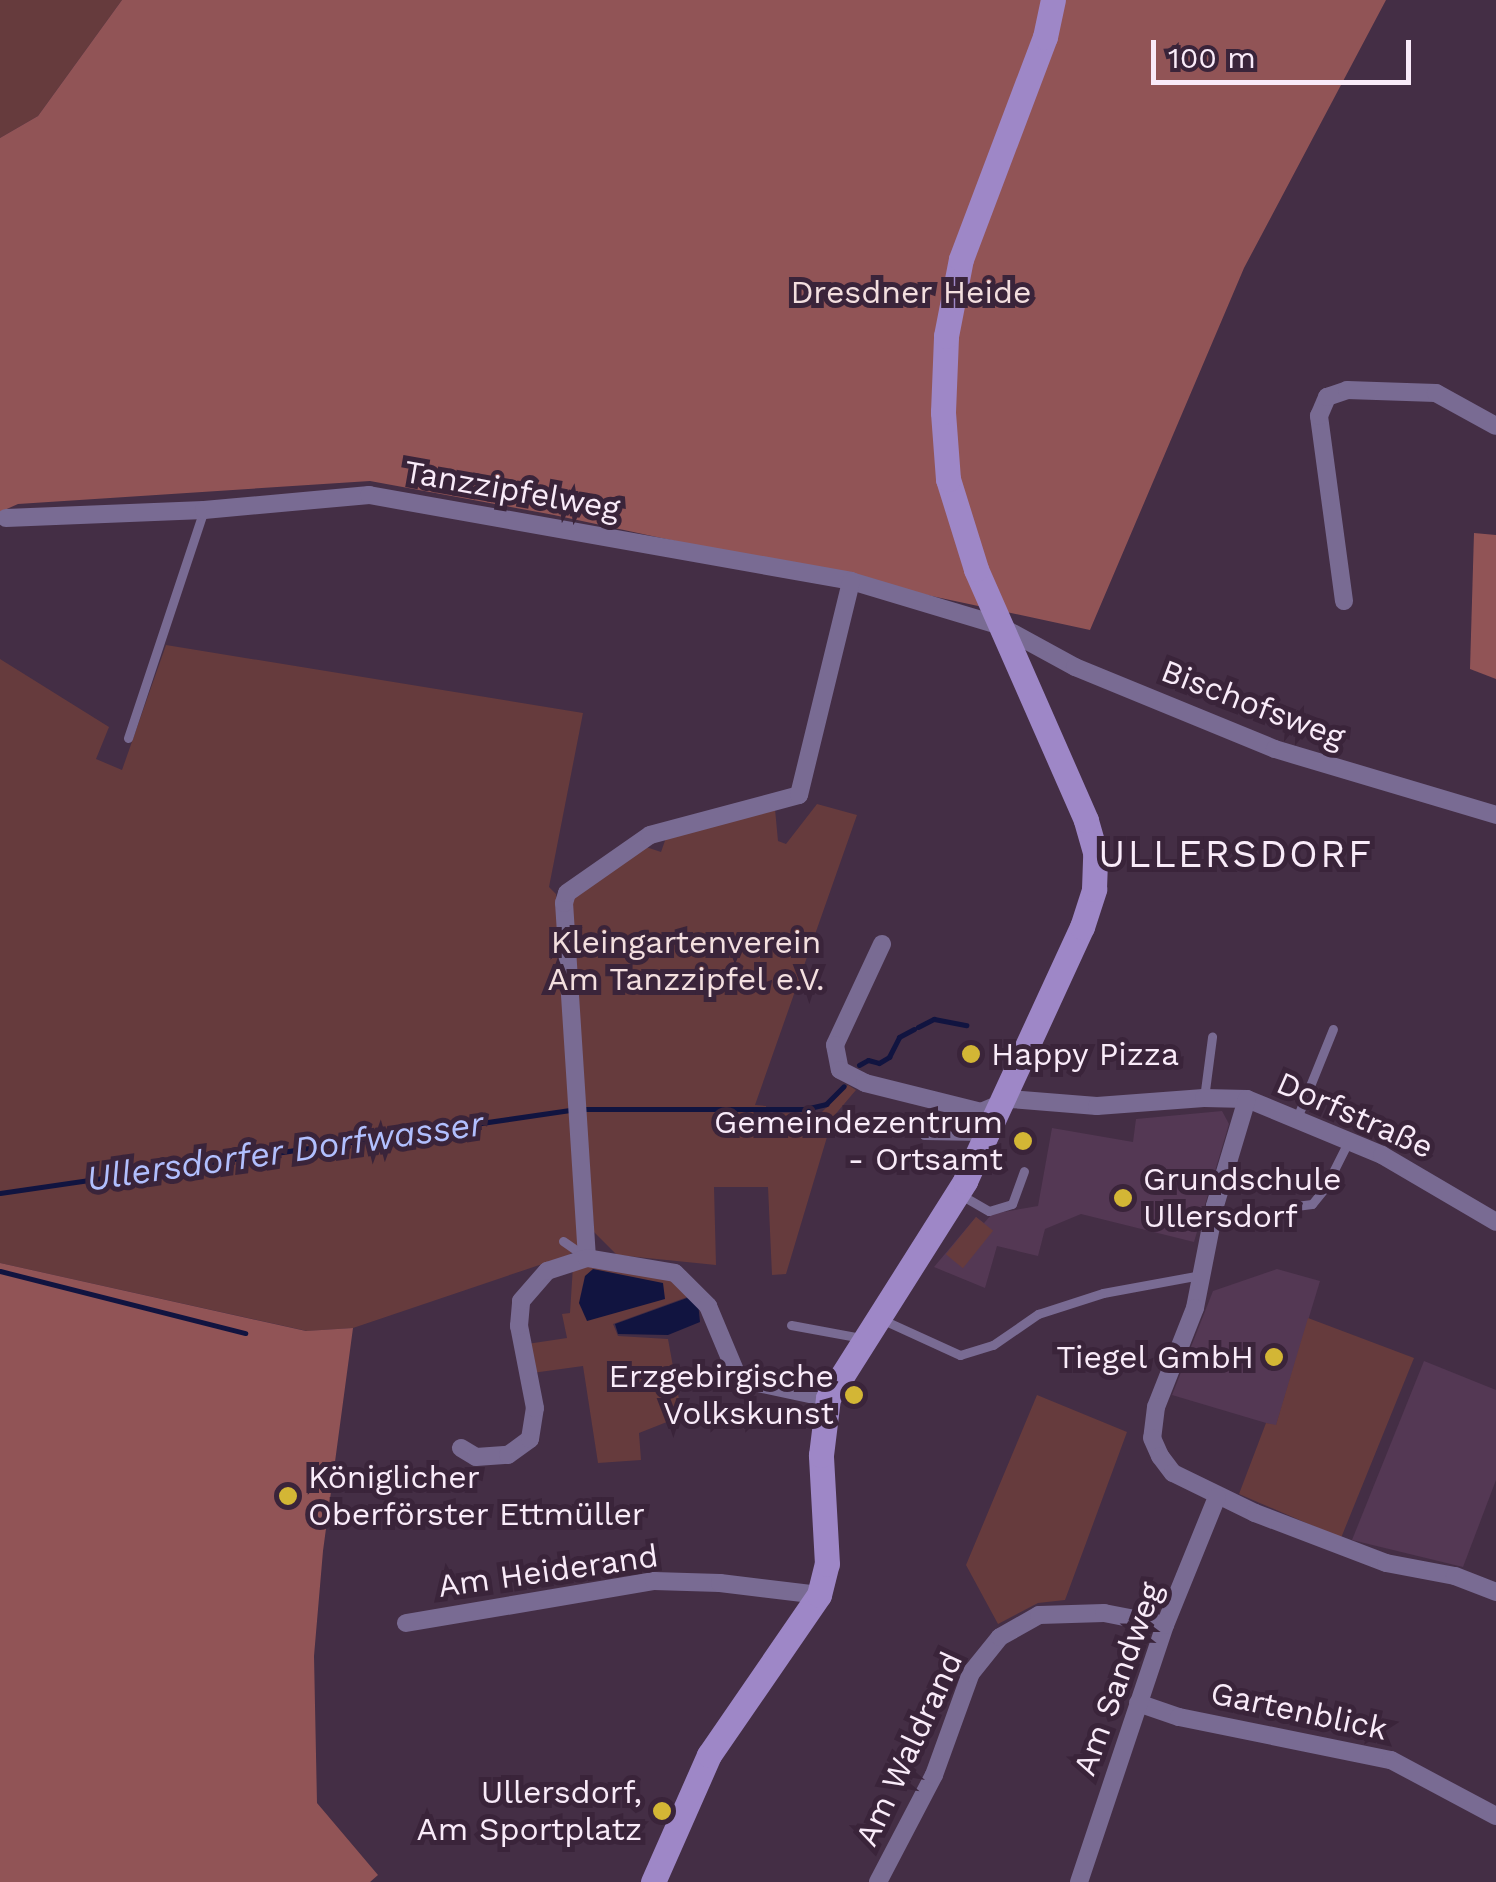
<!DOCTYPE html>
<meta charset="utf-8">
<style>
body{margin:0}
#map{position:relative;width:1496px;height:1882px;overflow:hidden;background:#442e45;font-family:"Work Sans",sans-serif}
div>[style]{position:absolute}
.built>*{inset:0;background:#543854}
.green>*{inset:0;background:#663b3d;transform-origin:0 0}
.forest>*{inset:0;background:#915456}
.water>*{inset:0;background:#111440}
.stream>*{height:5px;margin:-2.5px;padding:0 2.5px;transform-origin:2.5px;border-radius:2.5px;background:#111440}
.service>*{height:9px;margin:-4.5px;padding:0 4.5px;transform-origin:4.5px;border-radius:4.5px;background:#796b93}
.minor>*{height:18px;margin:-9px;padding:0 9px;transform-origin:9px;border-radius:9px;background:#796b93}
.secondary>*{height:25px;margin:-12.5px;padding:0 12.5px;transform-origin:12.5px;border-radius:12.5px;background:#9e87c7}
.dots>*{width:28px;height:28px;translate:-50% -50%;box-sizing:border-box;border:5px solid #3a243a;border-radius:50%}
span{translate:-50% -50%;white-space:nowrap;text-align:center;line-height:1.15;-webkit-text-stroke:10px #3a243a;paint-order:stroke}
.park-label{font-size:32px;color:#f3dfdf}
.street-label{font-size:32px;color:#f9ebf9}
.poi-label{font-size:32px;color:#f9ebf9}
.left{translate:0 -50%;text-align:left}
.right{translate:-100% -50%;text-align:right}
.water-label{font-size:35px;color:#b1bffe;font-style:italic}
.quarter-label{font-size:38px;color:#f9ebf9;letter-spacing:2.5px}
.scale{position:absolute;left:1151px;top:40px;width:260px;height:45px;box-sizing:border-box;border:5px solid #f9ebf9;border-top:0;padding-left:12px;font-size:30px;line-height:35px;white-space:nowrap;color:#f9ebf9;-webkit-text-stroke:8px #3a243a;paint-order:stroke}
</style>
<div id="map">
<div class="built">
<i style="clip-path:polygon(1222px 1111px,1229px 1124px,1194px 1242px,1081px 1214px,1045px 1229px,1038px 1256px,997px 1246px,985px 1288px,934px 1267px,976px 1217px,984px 1223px,992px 1214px,1038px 1206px,1052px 1128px,1133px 1142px,1136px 1119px)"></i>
<i style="clip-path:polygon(1277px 1269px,1320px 1281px,1276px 1426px,1172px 1395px,1213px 1291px)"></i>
<i style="clip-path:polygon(1424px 1361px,1496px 1390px,1496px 1480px,1463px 1567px,1352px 1540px)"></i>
</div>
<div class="green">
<i style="clip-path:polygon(0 0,122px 0,38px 116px,0 138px)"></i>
<i style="clip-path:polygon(166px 645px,583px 713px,549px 887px,556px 894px,579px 1245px,569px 1255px,353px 1328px,307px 1331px,0 1263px,0 659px,109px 727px,96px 759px,122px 770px)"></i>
<i style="clip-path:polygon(817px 804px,857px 815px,755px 1105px,766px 1106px,767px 1114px,822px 1112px,848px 1085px,856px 1090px,833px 1117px,786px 1274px,772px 1275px,768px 1187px,714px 1187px,716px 1265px,617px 1255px,594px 1232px,571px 904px,576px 894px,646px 847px,661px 852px,667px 835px,775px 809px,778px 841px,786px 844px)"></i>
<i style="left:976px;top:1217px;width:22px;height:48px;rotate:39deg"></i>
<i style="clip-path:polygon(586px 1265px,670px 1279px,690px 1296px,613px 1324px,618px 1336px,668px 1339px,682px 1416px,639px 1433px,641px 1460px,598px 1463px,583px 1366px,532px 1373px,527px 1344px,567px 1338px,562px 1314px,570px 1313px,573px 1266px)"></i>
<i style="clip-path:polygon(1308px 1318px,1414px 1358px,1341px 1538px,1239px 1494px,1266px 1423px,1276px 1425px)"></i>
<i style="clip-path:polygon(1037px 1395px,1127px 1432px,1065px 1600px,1038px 1603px,998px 1624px,966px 1565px)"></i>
</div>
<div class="forest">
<i style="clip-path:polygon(122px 0,1386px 0,1244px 268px,1090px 630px,554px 515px,370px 481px,18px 504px,0 512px,0 138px,38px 116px)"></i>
<i style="clip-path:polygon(1474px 533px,1496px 535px,1496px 679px,1470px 669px)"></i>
<i style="clip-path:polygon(0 1263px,306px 1331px,353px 1328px,323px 1551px,314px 1656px,317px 1803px,378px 1875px,370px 1882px,0 1882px)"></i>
</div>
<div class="water">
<i style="clip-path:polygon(593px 1269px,663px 1283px,665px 1299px,587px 1321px,579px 1303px,585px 1276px)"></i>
<i style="clip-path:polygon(687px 1298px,698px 1303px,700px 1322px,668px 1335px,618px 1334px,615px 1324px)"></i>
</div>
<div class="stream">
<i style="left:918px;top:1027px;width:18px;rotate:-27deg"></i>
<i style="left:934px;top:1019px;width:33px;rotate:11deg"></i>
<i style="left:859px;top:1065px;width:10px;rotate:-29deg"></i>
<i style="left:868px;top:1060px;width:11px;rotate:15deg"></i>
<i style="left:879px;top:1063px;width:12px;rotate:-31deg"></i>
<i style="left:889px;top:1057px;width:22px;rotate:-63deg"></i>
<i style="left:899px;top:1037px;width:17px;rotate:-28deg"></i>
<i style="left:585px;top:1109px;width:220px"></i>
<i style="left:805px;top:1109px;width:22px;rotate:-13deg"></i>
<i style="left:826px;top:1104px;width:25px;rotate:-45deg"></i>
<i style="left:0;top:1193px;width:576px;rotate:-8.28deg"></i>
<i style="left:0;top:1271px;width:253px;rotate:14.2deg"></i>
</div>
<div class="service">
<i style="left:128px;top:738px;width:240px;rotate:-71.6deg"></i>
<i style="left:1204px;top:1098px;width:62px;rotate:-82.5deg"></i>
<i style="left:1297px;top:1118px;width:96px;rotate:-68deg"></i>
<i style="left:924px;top:1135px;width:60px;rotate:1deg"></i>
<i style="left:961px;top:1195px;width:32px;rotate:30deg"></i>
<i style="left:989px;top:1211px;width:24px;rotate:-17deg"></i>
<i style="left:1012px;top:1204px;width:35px;rotate:-70deg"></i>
<i style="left:1296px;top:1206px;width:16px;rotate:-7deg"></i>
<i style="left:1312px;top:1204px;width:21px;rotate:-51deg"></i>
<i style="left:1325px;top:1188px;width:54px;rotate:-63.4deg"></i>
<i style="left:563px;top:1241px;width:28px;rotate:35deg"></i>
<i style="left:881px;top:1319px;width:87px;rotate:24.5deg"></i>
<i style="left:960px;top:1355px;width:34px;rotate:-17deg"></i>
<i style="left:993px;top:1345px;width:55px;rotate:-34.6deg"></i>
<i style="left:1038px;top:1314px;width:68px;rotate:-17.9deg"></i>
<i style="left:1103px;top:1293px;width:100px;rotate:-10.4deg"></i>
<i style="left:791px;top:1325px;width:71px;rotate:10.5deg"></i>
</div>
<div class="minor">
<i style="left:6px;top:518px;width:198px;rotate:-2.3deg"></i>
<i style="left:204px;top:510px;width:166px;rotate:-5.2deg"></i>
<i style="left:369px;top:495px;width:490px;rotate:10.1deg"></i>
<i style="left:851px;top:581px;width:153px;rotate:16.7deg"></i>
<i style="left:998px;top:625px;width:88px;rotate:28.6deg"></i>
<i style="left:1075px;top:667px;width:216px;rotate:22.3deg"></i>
<i style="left:1275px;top:749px;width:231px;rotate:16.6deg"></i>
<i style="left:1344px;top:601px;width:187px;rotate:-97.7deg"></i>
<i style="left:1319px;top:416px;width:21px;rotate:-67deg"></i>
<i style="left:1327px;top:397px;width:21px;rotate:-19deg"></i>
<i style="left:1347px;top:390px;width:89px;rotate:1.9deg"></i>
<i style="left:1436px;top:393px;width:68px;rotate:28.8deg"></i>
<i style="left:882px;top:944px;width:111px;rotate:115deg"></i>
<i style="left:835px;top:1045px;width:25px;rotate:79deg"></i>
<i style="left:840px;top:1070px;width:28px;rotate:27deg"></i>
<i style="left:865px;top:1083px;width:120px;rotate:14deg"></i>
<i style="left:981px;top:1112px;width:33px;rotate:-23deg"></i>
<i style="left:1011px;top:1099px;width:86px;rotate:4.7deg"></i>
<i style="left:1097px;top:1106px;width:107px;rotate:-4.3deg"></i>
<i style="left:1204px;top:1098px;width:43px;rotate:1.3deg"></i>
<i style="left:1247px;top:1099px;width:146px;rotate:22.5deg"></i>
<i style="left:1382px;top:1155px;width:132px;rotate:30.4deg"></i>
<i style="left:1247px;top:1099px;width:112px;rotate:106.7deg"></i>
<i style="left:1215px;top:1206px;width:104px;rotate:101.1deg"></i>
<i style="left:1195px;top:1308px;width:106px;rotate:111.5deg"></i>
<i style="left:1156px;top:1407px;width:31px;rotate:97deg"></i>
<i style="left:1152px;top:1438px;width:20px;rotate:66deg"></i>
<i style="left:1160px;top:1456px;width:21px;rotate:53deg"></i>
<i style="left:1173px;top:1473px;width:91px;rotate:26deg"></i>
<i style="left:1255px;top:1513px;width:140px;rotate:20.9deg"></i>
<i style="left:1386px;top:1563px;width:70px;rotate:10.7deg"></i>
<i style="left:1455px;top:1576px;width:44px;rotate:21.3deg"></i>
<i style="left:587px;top:1258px;width:356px;rotate:-93.7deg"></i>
<i style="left:564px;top:903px;width:10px;rotate:-73deg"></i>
<i style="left:567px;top:893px;width:101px;rotate:-34.9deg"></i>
<i style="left:650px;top:835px;width:154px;rotate:-15deg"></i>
<i style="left:799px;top:795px;width:220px;rotate:-76.3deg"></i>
<i style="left:461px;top:1448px;width:17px;rotate:31deg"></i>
<i style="left:476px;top:1457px;width:32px;rotate:-4deg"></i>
<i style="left:508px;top:1455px;width:27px;rotate:-36deg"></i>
<i style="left:530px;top:1439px;width:31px;rotate:-81deg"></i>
<i style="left:535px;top:1408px;width:84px;rotate:-101deg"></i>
<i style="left:519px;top:1326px;width:25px;rotate:-85deg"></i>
<i style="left:521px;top:1301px;width:40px;rotate:-49deg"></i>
<i style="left:547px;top:1271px;width:42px;rotate:-18deg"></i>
<i style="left:587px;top:1258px;width:89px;rotate:9.7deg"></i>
<i style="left:675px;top:1273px;width:47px;rotate:45deg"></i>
<i style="left:708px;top:1306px;width:73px;rotate:67.3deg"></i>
<i style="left:736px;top:1373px;width:15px;rotate:32deg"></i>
<i style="left:749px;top:1381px;width:81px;rotate:12.1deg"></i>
<i style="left:406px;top:1623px;width:252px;rotate:-9.6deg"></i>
<i style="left:654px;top:1581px;width:66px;rotate:1.7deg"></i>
<i style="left:720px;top:1583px;width:100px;rotate:6.9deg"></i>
<i style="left:1138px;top:1703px;width:43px;rotate:18.9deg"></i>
<i style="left:1179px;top:1717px;width:216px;rotate:11.5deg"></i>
<i style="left:1391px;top:1760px;width:119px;rotate:28.1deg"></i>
<i style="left:878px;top:1882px;width:121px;rotate:-62.4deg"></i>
<i style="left:934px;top:1775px;width:109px;rotate:-70.1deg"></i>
<i style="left:971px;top:1673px;width:46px;rotate:-51.1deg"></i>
<i style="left:1000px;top:1637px;width:45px;rotate:-29.4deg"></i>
<i style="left:1039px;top:1615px;width:65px;rotate:-1.8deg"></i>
<i style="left:1104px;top:1613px;width:62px;rotate:11.1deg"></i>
<i style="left:1079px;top:1882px;width:271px;rotate:-71.5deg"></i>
<i style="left:1165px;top:1625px;width:138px;rotate:-67.9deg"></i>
</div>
<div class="secondary">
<i style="left:653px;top:1882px;width:139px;rotate:-66.2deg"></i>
<i style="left:709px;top:1755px;width:194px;rotate:-55.5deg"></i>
<i style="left:819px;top:1595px;width:32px;rotate:-76deg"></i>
<i style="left:827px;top:1564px;width:109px;rotate:-93.2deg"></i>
<i style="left:821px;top:1455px;width:57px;rotate:-83deg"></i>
<i style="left:828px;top:1398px;width:257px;rotate:-57.7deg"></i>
<i style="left:965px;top:1181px;width:280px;rotate:-65.3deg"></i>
<i style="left:1082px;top:927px;width:40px;rotate:-72deg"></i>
<i style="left:1094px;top:889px;width:37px;rotate:-88deg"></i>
<i style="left:1095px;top:852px;width:33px;rotate:-106deg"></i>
<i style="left:1086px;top:820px;width:274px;rotate:-113.7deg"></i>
<i style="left:976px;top:569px;width:94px;rotate:-107.3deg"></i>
<i style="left:948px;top:479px;width:67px;rotate:-94.3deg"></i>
<i style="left:943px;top:412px;width:76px;rotate:-87.7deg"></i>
<i style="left:946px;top:336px;width:78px;rotate:-79deg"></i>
<i style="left:961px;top:259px;width:237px;rotate:-69.3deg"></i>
<i style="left:1045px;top:37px;width:38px;rotate:-78deg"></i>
</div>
<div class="dots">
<i style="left:971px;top:1054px;background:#d3b635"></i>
<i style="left:1023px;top:1141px;background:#d3b635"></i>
<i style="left:1123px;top:1198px;background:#d3b635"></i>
<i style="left:1274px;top:1357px;background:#d3b635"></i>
<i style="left:854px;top:1395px;background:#d3b635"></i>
<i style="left:288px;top:1496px;background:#d3b635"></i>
<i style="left:662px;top:1811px;background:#d3b635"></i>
</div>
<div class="park-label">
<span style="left:911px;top:292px">Dresdner Heide</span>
<span style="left:686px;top:961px">Kleingartenverein<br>Am Tanzzipfel e.V.</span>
</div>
<div class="street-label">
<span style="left:512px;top:490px;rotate:10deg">Tanzzipfelweg</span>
<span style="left:1253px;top:704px;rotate:21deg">Bischofsweg</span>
<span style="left:1355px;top:1115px;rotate:24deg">Dorfstraße</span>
<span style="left:548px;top:1571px;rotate:-8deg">Am Heiderand</span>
<span style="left:1118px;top:1679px;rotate:-70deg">Am Sandweg</span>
<span style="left:1299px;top:1711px;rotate:12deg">Gartenblick</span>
<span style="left:909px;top:1749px;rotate:-65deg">Am Waldrand</span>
</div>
<div class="poi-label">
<span class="left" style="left:991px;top:1054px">Happy Pizza</span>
<span class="right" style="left:1003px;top:1141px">Gemeindezentrum<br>- Ortsamt</span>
<span class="left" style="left:1143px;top:1198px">Grundschule<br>Ullersdorf</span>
<span class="right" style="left:1254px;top:1357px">Tiegel GmbH</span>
<span class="right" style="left:834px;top:1395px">Erzgebirgische<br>Volkskunst</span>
<span class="left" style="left:308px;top:1496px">Königlicher<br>Oberförster Ettmüller</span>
<span class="right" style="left:642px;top:1811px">Ullersdorf,<br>Am Sportplatz</span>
</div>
<div class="water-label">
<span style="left:285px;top:1151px;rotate:-8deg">Ullersdorfer Dorfwasser</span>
</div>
<div class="quarter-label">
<span style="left:1236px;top:855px">ULLERSDORF</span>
</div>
<div class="scale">100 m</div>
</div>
